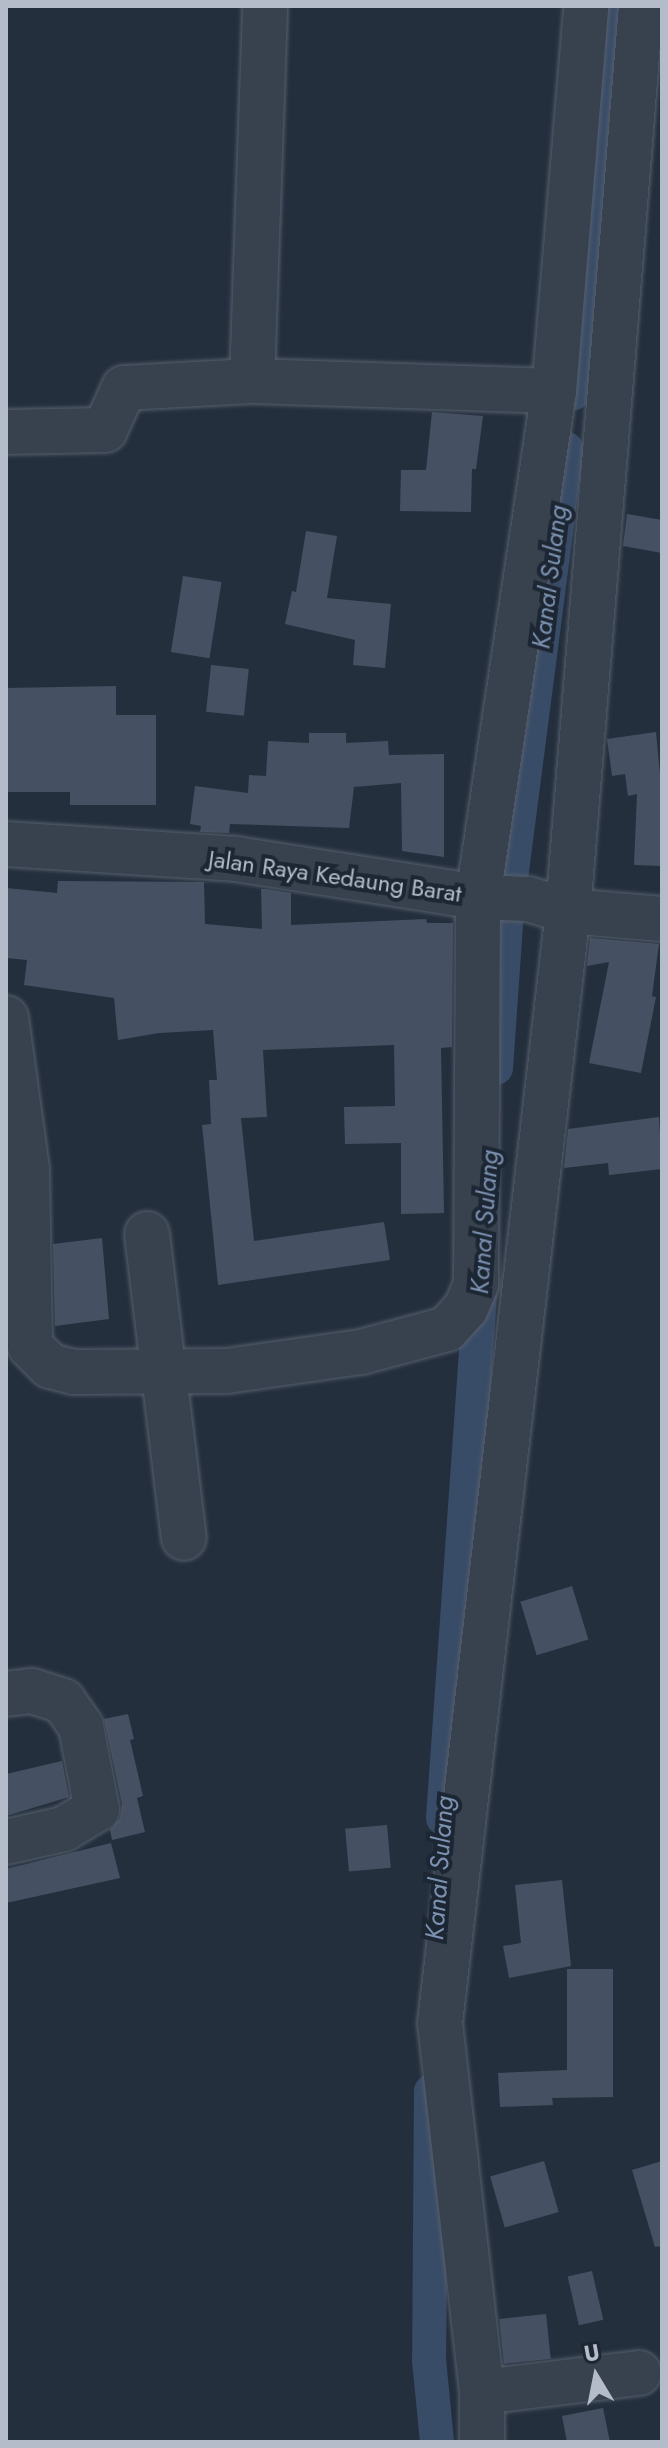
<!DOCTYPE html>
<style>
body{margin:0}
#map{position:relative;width:668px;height:2448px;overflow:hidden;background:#242f3e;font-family:Jost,sans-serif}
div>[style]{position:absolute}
.canal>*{height:34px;margin:-17px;padding:0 17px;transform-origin:17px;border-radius:17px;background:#394c67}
.building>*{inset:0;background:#455162;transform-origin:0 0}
.roads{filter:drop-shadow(0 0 2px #565f6c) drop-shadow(0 0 2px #565f6c)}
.minor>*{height:44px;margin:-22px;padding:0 22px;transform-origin:22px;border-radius:22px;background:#38414e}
span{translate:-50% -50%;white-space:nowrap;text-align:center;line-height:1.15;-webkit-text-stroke:8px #1d2633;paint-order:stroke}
.street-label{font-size:24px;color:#b4bcc9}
.water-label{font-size:26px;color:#7c92b1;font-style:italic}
.frame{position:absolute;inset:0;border:8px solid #b4bcc9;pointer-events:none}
.north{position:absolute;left:556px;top:2336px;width:80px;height:80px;-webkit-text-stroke:6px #1d2633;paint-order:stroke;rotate:350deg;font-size:22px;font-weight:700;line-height:32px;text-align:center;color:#b4bcc9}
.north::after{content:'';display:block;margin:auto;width:28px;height:36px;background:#b4bcc9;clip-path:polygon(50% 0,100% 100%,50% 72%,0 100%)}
</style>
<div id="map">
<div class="canal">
<i style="left:574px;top:393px;width:90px;rotate:-83deg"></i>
<i style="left:585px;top:304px;width:299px;rotate:-85deg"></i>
<i style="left:496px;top:1068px;width:159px;rotate:-86deg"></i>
<i style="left:507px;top:909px;width:464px;rotate:-82.6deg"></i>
<i style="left:443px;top:1818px;width:538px;rotate:-85.95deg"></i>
<i style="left:431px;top:2091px;width:269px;rotate:90.4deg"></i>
<i style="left:429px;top:2360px;width:82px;rotate:84.4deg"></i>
</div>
<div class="building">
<i style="clip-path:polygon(432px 412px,483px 416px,476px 469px,472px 469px,471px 512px,400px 511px,401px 470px,426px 470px)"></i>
<i style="clip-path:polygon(627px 514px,662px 520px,662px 553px,623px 546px)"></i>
<i style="clip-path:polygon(306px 531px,337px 536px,327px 598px,391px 604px,385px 668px,353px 665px,355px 640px,285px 624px,292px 591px,296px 592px)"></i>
<i style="left:183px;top:576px;width:39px;height:77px;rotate:9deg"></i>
<i style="left:211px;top:665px;width:38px;height:47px;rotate:6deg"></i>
<i style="clip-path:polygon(116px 686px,116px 715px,156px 715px,156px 805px,70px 805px,70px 792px,6px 792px,6px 688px)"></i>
<i style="clip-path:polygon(656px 732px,662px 796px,662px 866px,634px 865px,637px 794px,628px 796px,625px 774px,612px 776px,607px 739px)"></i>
<i style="clip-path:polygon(309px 733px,346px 733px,346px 743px,388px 741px,389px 755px,444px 754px,444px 857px,402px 851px,401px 783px,354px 787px,349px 828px,230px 824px,229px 833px,200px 832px,201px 826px,190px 824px,195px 786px,248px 793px,249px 775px,266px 776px,268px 741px,309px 743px)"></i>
<i style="clip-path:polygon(58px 881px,204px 882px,205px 924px,262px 929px,261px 889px,266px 889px,291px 893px,291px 925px,426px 919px,427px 923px,453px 923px,452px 1047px,441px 1048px,444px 1213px,401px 1214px,401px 1143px,345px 1144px,344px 1107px,395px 1106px,394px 1045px,263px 1050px,267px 1117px,241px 1118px,254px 1241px,384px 1222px,390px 1260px,218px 1285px,202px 1125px,211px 1124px,209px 1080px,217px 1080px,213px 1030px,159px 1033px,118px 1040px,114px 998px,24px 985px,27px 960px,6px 958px,6px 888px,57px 893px)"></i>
<i style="clip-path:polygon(590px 938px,659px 944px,652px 996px,656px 997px,641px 1073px,589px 1063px,609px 962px,587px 966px)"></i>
<i style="clip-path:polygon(659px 1117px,662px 1169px,609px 1175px,608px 1163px,564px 1168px,568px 1129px)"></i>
<i style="clip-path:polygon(102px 1238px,109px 1319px,55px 1326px,53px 1244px)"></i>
<i style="left:572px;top:1586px;width:56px;height:54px;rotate:73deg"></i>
<i style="clip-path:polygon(128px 1714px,134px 1739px,130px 1740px,143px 1796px,137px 1798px,145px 1832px,112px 1840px,110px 1830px,120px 1818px,122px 1804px,104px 1719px)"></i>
<i style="clip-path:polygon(62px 1761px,69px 1797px,6px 1816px,6px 1774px)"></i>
<i style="left:387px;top:1825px;width:43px;height:42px;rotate:85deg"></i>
<i style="clip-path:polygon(111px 1843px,120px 1878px,6px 1903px,6px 1869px)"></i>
<i style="clip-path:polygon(562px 1880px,571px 1966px,509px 1978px,503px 1946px,521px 1943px,515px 1885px)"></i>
<i style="clip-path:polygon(567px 1969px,613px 1969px,613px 2097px,552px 2098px,553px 2105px,500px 2107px,498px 2073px,567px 2070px)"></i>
<i style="left:544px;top:2161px;width:53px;height:56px;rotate:74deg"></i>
<i style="clip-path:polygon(662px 2161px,662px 2246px,655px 2247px,632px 2170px)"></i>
<i style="left:592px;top:2271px;width:50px;height:25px;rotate:77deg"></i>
<i style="left:546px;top:2314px;width:45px;height:47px;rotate:84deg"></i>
<i style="clip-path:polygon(603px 2408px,610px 2442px,567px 2442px,562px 2416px)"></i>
</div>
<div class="roads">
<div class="minor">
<i style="left:252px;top:381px;width:375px;rotate:-88deg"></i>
<i style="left:6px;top:432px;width:99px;rotate:-1.2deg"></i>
<i style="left:105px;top:430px;width:46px;rotate:-65.7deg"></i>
<i style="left:124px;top:388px;width:128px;rotate:-3.1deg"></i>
<i style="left:252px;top:381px;width:302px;rotate:1.9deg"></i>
<i style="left:6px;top:844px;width:230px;rotate:3.7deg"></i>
<i style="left:236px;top:859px;width:245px;rotate:8.9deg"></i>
<i style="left:478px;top:897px;width:50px;rotate:2.3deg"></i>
<i style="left:528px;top:899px;width:42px;rotate:16.7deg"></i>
<i style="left:568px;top:911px;width:94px;rotate:4.9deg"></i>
<i style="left:6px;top:1018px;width:152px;rotate:82.1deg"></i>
<i style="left:27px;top:1169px;width:177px;rotate:89deg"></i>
<i style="left:30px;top:1346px;width:28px;rotate:45deg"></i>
<i style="left:50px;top:1366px;width:25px;rotate:14deg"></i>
<i style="left:74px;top:1372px;width:153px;rotate:-0.4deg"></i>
<i style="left:227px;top:1371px;width:135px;rotate:-8.1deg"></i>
<i style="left:361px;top:1352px;width:89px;rotate:-15deg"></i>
<i style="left:447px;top:1329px;width:28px;rotate:-48deg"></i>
<i style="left:466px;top:1308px;width:26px;rotate:-67deg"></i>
<i style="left:476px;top:1284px;width:387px;rotate:-89.7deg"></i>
<i style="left:478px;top:897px;width:512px;rotate:-81.46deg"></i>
<i style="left:554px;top:391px;width:386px;rotate:-85.2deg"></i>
<i style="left:147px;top:1234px;width:306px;rotate:83.1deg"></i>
<i style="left:6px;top:1694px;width:26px;rotate:-7deg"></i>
<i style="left:32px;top:1691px;width:33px;rotate:18deg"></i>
<i style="left:63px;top:1701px;width:32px;rotate:55deg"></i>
<i style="left:81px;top:1727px;width:84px;rotate:79deg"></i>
<i style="left:97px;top:1809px;width:39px;rotate:149deg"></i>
<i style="left:64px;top:1829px;width:59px;rotate:167.4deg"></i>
<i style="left:482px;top:2392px;width:158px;rotate:-6.9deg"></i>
<i style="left:482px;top:2442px;width:50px;rotate:-90deg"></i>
<i style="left:482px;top:2392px;width:371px;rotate:-96.5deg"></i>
<i style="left:440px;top:2023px;width:1119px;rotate:-83.43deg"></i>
<i style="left:568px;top:911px;width:908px;rotate:-85.39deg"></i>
</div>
</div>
<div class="street-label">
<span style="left:335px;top:876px;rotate:8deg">Jalan Raya Kedaung Barat</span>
</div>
<div class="water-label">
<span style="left:550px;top:577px;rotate:-83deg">Kanal Sulang</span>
<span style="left:485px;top:1222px;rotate:-86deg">Kanal Sulang</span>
<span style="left:440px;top:1868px;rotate:-86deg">Kanal Sulang</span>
</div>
<div class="frame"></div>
<div class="north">U</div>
</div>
